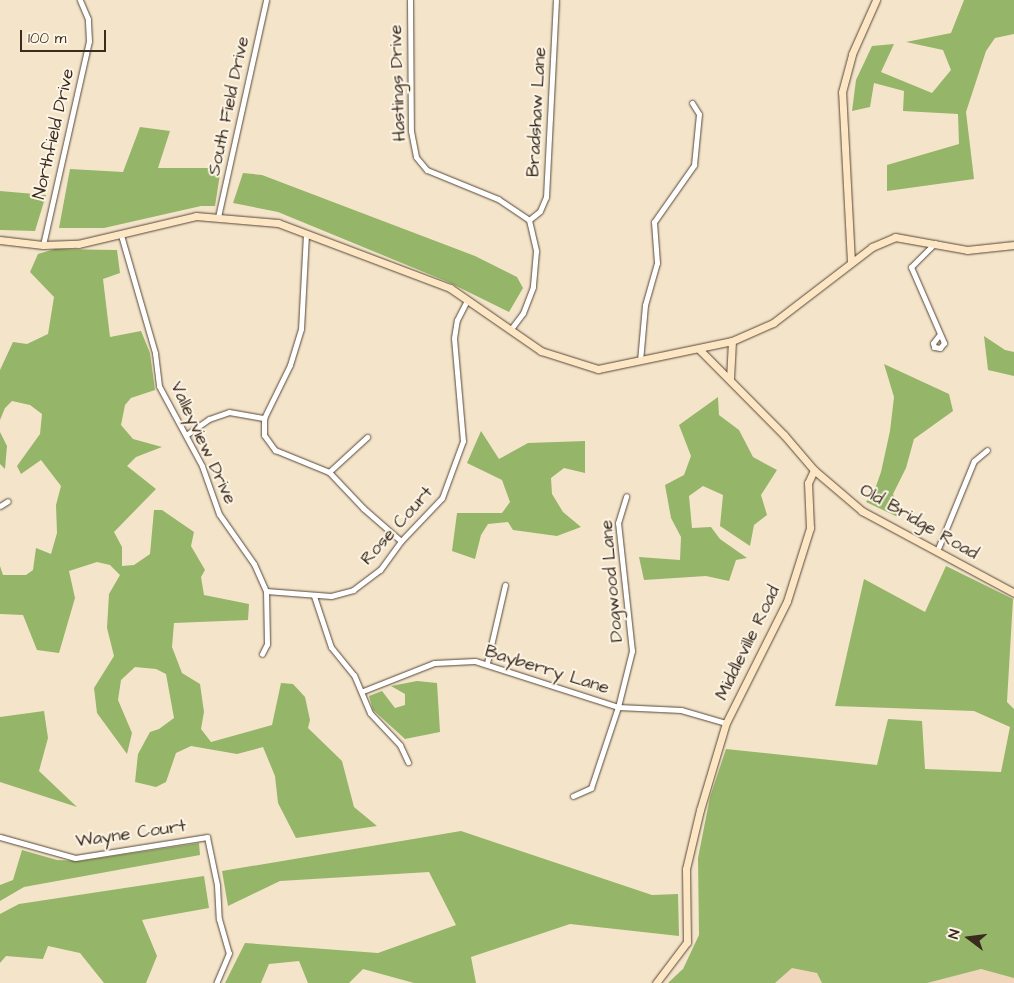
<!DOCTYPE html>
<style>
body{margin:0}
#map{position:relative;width:1014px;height:983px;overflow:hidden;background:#f4e5ca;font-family:"Architects Daughter",sans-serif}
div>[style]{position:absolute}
.built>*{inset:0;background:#efd6bb}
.forest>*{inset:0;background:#95b568}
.roads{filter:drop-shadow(0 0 1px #574638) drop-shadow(0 0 1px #574638)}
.street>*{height:5px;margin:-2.5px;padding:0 2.5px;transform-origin:2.5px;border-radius:2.5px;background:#fff}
.secondary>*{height:7px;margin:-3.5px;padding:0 3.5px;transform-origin:3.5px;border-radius:3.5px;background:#fce6c4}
span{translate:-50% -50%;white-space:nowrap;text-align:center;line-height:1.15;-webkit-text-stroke:4px #fcf5e5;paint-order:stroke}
.street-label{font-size:18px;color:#3b2a1e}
.north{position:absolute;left:944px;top:913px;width:50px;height:50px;-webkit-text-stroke:4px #fcf5e5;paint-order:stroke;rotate:285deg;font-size:14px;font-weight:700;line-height:20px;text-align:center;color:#3b2a1e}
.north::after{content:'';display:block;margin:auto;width:18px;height:22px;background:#3b2a1e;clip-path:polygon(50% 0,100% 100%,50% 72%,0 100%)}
.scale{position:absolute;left:20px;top:30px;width:86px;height:22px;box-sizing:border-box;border:2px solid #3b2a1e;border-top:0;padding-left:6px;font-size:15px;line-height:18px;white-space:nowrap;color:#3b2a1e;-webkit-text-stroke:4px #fcf5e5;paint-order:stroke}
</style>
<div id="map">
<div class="built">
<i style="clip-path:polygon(915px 966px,1014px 971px,1014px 983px,668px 983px,681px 970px)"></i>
</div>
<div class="forest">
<i style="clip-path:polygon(964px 0,1014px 0,1014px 34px,995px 38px,986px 51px,966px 112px,974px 179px,887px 191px,887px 165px,959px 144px,958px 114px,903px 111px,904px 91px,874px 83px,870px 107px,852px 111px,856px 80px,872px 46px,894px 44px,881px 72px,932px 93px,951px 70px,943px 50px,906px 42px,951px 33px)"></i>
<i style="clip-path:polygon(140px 127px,170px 131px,158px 168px,221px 168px,215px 206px,201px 206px,104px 228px,59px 228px,70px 169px,123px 172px)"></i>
<i style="clip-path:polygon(243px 173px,262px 175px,475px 256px,517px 277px,523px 288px,509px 312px,448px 282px,278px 212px,233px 203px)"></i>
<i style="clip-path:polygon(0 191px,46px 195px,35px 231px,0 230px)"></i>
<i style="clip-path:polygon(55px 249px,117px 250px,120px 273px,103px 279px,110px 337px,141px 331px,150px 353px,155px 390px,131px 398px,125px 405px,121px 425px,133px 439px,162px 447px,136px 457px,127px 466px,156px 489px,114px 532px,122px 547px,122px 566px,134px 565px,150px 554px,154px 510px,162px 510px,194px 532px,191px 546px,205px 570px,201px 577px,204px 595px,249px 604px,248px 620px,174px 623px,172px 647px,182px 673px,200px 684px,204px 712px,201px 729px,211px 742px,272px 725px,281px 683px,293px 684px,305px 697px,310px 720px,308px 728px,342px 761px,354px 807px,377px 826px,296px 838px,278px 803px,275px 776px,263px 747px,237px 754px,191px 746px,176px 753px,166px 782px,156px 787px,135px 782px,138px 754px,150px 732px,159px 729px,174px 718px,166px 674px,156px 669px,135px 667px,121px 680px,118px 700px,132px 733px,127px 754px,97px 713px,94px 688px,114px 656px,107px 628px,109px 594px,120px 575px,110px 565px,97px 562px,69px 571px,75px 598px,59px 653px,37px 650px,23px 615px,0 614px,0 566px,3px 575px,26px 575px,33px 570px,36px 548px,51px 554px,57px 533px,56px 505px,61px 486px,41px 460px,21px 474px,17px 466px,40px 434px,42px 414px,30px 405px,12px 401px,5px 408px,0 420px,0 370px,13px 342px,27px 344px,48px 334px,54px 297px,30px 272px,38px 254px)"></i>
<i style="clip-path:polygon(984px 336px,1005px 350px,1014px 352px,1014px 376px,988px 370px)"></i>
<i style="clip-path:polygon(884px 364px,949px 394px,953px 411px,914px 439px,906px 468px,893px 494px,900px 518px,866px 502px,874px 492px,881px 472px,890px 431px,894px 397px)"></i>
<i style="clip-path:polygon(718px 397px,719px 415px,739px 430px,753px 457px,777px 470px,761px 495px,767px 515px,754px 525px,750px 546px,720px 526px,723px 495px,703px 486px,689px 496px,692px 528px,711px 527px,720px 539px,747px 558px,736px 560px,729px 581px,706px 576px,644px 580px,639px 557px,680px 560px,681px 537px,671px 518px,665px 485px,684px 475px,691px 456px,679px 425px)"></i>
<i style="clip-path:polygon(481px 431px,499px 459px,528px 443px,585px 441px,585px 473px,564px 468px,551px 478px,552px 494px,563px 512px,581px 527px,557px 536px,513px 530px,508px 522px,488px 524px,481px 535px,475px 559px,452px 551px,457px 513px,502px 513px,510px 502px,502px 480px,467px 463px)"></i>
<i style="clip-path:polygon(0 432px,7px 446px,5px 469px,0 464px)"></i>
<i style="clip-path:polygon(946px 566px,1013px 599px,1007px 702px,1014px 709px,1014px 978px,981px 969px,927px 983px,822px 983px,817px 973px,792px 968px,775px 983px,668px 983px,683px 969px,699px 935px,698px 858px,710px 797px,726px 749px,877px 765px,888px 719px,922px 721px,925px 769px,1001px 772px,1010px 727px,974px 711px,835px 706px,864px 579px,925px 612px)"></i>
<i style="clip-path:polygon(417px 681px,437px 683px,440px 732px,405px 739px,373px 710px,369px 696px,382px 691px,395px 708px,405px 705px,405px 694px,391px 686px)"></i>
<i style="clip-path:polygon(44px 711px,48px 738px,39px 771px,77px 807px,0 782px,0 717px)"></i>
<i style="clip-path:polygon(461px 831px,652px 895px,678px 894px,679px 936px,570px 924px,471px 957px,476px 983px,414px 983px,363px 969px,349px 983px,308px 983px,299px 961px,269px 964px,261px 983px,225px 983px,245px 943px,378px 953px,456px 925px,429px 872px,280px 881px,228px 906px,222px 871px)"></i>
<i style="clip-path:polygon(199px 843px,200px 855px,24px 887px,0 901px,0 885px,13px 880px,22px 850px,57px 860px,80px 861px)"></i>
<i style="clip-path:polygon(204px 876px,209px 908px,142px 920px,157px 956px,146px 983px,104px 983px,80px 953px,48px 946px,43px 959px,6px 956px,0 963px,0 914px,19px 904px)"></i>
</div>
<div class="roads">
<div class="street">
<i style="left:410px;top:0;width:131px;rotate:89.6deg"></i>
<i style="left:411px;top:131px;width:26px;rotate:79deg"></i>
<i style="left:416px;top:157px;width:17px;rotate:50deg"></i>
<i style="left:427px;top:170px;width:77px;rotate:22.2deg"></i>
<i style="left:498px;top:199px;width:37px;rotate:34deg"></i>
<i style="left:529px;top:220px;width:32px;rotate:77deg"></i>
<i style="left:536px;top:251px;width:36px;rotate:95deg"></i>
<i style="left:533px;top:287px;width:28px;rotate:111deg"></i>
<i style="left:523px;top:313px;width:20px;rotate:127deg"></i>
<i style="left:218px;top:217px;width:222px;rotate:-77.5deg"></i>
<i style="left:529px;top:220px;width:14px;rotate:-39deg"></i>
<i style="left:540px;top:211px;width:15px;rotate:-67deg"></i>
<i style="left:546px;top:197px;width:197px;rotate:-87.1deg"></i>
<i style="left:306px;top:234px;width:95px;rotate:93deg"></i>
<i style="left:301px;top:329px;width:38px;rotate:107deg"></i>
<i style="left:290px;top:365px;width:59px;rotate:116.1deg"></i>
<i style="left:264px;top:418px;width:17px;rotate:90deg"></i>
<i style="left:264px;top:435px;width:19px;rotate:54deg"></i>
<i style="left:275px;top:450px;width:58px;rotate:22.2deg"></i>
<i style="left:329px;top:472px;width:50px;rotate:46.6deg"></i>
<i style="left:363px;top:508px;width:50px;rotate:41deg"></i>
<i style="left:121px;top:235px;width:123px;rotate:73.9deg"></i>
<i style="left:155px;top:353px;width:33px;rotate:83deg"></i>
<i style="left:159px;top:386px;width:91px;rotate:61.7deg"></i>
<i style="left:202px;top:466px;width:51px;rotate:70.5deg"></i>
<i style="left:219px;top:514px;width:61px;rotate:55deg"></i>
<i style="left:254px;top:564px;width:30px;rotate:66deg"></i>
<i style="left:266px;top:591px;width:53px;rotate:88.9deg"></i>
<i style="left:267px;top:644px;width:11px;rotate:117deg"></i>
<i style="left:935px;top:243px;width:34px;rotate:135deg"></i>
<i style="left:911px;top:267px;width:83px;rotate:66.5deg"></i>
<i style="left:944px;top:343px;width:6px;rotate:129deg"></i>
<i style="left:940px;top:348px;width:6px;rotate:-171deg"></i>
<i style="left:934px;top:347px;width:4px;rotate:-104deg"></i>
<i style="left:933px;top:343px;width:11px;rotate:-52deg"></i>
<i style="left:43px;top:245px;width:209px;rotate:-77.3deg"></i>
<i style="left:89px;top:41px;width:22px;rotate:-93deg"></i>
<i style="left:88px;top:19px;width:21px;rotate:-113deg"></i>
<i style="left:640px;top:361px;width:56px;rotate:-84.9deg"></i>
<i style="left:645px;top:305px;width:44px;rotate:-74.1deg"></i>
<i style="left:657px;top:263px;width:41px;rotate:-94.2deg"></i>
<i style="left:654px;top:222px;width:70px;rotate:-54.9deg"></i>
<i style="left:694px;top:165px;width:51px;rotate:-84.4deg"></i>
<i style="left:699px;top:114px;width:13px;rotate:-122deg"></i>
<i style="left:186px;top:435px;width:28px;rotate:-35deg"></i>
<i style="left:209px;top:419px;width:21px;rotate:-19deg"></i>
<i style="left:229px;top:412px;width:36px;rotate:10deg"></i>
<i style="left:329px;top:472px;width:52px;rotate:-42.6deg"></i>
<i style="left:0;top:506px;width:9px;rotate:-32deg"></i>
<i style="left:937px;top:551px;width:97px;rotate:-67.7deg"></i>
<i style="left:974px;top:461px;width:17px;rotate:-40deg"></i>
<i style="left:266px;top:591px;width:65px;rotate:4.4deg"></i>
<i style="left:331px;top:596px;width:23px;rotate:-15deg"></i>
<i style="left:353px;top:590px;width:34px;rotate:-37deg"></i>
<i style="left:380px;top:570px;width:36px;rotate:-54deg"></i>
<i style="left:401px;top:541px;width:59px;rotate:-46.4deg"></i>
<i style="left:442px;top:498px;width:61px;rotate:-69.8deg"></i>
<i style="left:463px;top:441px;width:103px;rotate:-95deg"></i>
<i style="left:454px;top:338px;width:18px;rotate:-81deg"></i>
<i style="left:457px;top:320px;width:22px;rotate:-63deg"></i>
<i style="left:314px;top:596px;width:54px;rotate:71.6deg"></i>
<i style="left:331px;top:647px;width:36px;rotate:51deg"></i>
<i style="left:354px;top:675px;width:41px;rotate:67.2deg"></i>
<i style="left:370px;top:713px;width:44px;rotate:46.8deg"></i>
<i style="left:400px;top:745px;width:19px;rotate:65deg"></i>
<i style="left:487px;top:663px;width:80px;rotate:-77deg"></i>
<i style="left:363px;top:691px;width:76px;rotate:-21.5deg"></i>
<i style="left:434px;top:663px;width:41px;rotate:-2.8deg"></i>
<i style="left:475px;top:661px;width:150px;rotate:17.8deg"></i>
<i style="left:618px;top:707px;width:63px;rotate:2.7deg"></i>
<i style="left:681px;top:710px;width:47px;rotate:16.1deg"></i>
<i style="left:573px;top:796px;width:20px;rotate:-24deg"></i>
<i style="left:591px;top:788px;width:85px;rotate:-71.6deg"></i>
<i style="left:618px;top:707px;width:58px;rotate:-76deg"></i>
<i style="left:632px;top:651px;width:129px;rotate:-96.2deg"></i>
<i style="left:618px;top:523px;width:28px;rotate:-73deg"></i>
<i style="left:0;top:837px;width:78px;rotate:15.6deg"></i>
<i style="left:75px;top:858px;width:134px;rotate:-9deg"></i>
<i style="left:207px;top:837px;width:49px;rotate:78.2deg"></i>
<i style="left:217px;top:885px;width:34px;rotate:87deg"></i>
<i style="left:219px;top:919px;width:35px;rotate:74deg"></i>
<i style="left:229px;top:953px;width:33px;rotate:113deg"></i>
</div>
<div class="secondary">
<i style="left:0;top:240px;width:43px;rotate:6.6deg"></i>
<i style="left:43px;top:245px;width:35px;rotate:-2deg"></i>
<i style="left:78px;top:244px;width:121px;rotate:-13.3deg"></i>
<i style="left:196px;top:216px;width:82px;rotate:4.9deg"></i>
<i style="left:278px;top:223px;width:184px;rotate:20.7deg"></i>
<i style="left:450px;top:288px;width:111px;rotate:34.7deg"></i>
<i style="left:541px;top:351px;width:60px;rotate:17.5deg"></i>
<i style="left:598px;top:369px;width:137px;rotate:-11.8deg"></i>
<i style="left:732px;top:341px;width:45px;rotate:-23.7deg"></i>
<i style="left:773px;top:323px;width:125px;rotate:-37.5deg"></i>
<i style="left:872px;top:247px;width:25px;rotate:-23deg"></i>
<i style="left:895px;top:237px;width:73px;rotate:10.2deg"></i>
<i style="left:967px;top:250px;width:47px;rotate:-6.1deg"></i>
<i style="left:851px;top:262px;width:170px;rotate:-93deg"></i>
<i style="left:842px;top:92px;width:39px;rotate:-75deg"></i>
<i style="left:852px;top:54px;width:59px;rotate:-66deg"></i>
<i style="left:730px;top:379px;width:38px;rotate:-87deg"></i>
<i style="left:814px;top:470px;width:63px;rotate:40.5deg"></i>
<i style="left:862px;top:511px;width:173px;rotate:28.3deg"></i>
<i style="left:656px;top:983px;width:51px;rotate:-52.9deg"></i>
<i style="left:687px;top:942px;width:73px;rotate:-90.8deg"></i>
<i style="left:686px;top:869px;width:61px;rotate:-76.7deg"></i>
<i style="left:700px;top:810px;width:91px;rotate:-73.4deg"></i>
<i style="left:726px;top:723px;width:136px;rotate:-63.4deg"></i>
<i style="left:787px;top:601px;width:77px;rotate:-72.5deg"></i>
<i style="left:810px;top:528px;width:45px;rotate:-92.5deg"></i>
<i style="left:808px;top:483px;width:14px;rotate:-65deg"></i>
<i style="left:814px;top:470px;width:46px;rotate:-130.6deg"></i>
<i style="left:784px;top:435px;width:121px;rotate:-134.7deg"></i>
</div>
</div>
<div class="street-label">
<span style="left:398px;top:83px;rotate:-92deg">Hastings Drive</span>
<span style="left:229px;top:106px;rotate:-78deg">South Field Drive</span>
<span style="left:537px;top:112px;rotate:-87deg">Bradshaw Lane</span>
<span style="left:54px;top:134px;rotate:-77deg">Northfield Drive</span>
<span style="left:203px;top:443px;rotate:65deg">Valleyview Drive</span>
<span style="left:919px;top:522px;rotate:30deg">Old Bridge Road</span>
<span style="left:397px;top:526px;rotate:-48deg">Rose Court</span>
<span style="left:612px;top:581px;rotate:-95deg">Dogwood Lane</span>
<span style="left:748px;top:643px;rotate:-64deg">Middleville Road</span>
<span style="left:547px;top:670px;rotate:17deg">Bayberry Lane</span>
<span style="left:131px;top:834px;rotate:-8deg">Wayne Court</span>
</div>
<div class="north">N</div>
<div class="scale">100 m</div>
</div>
